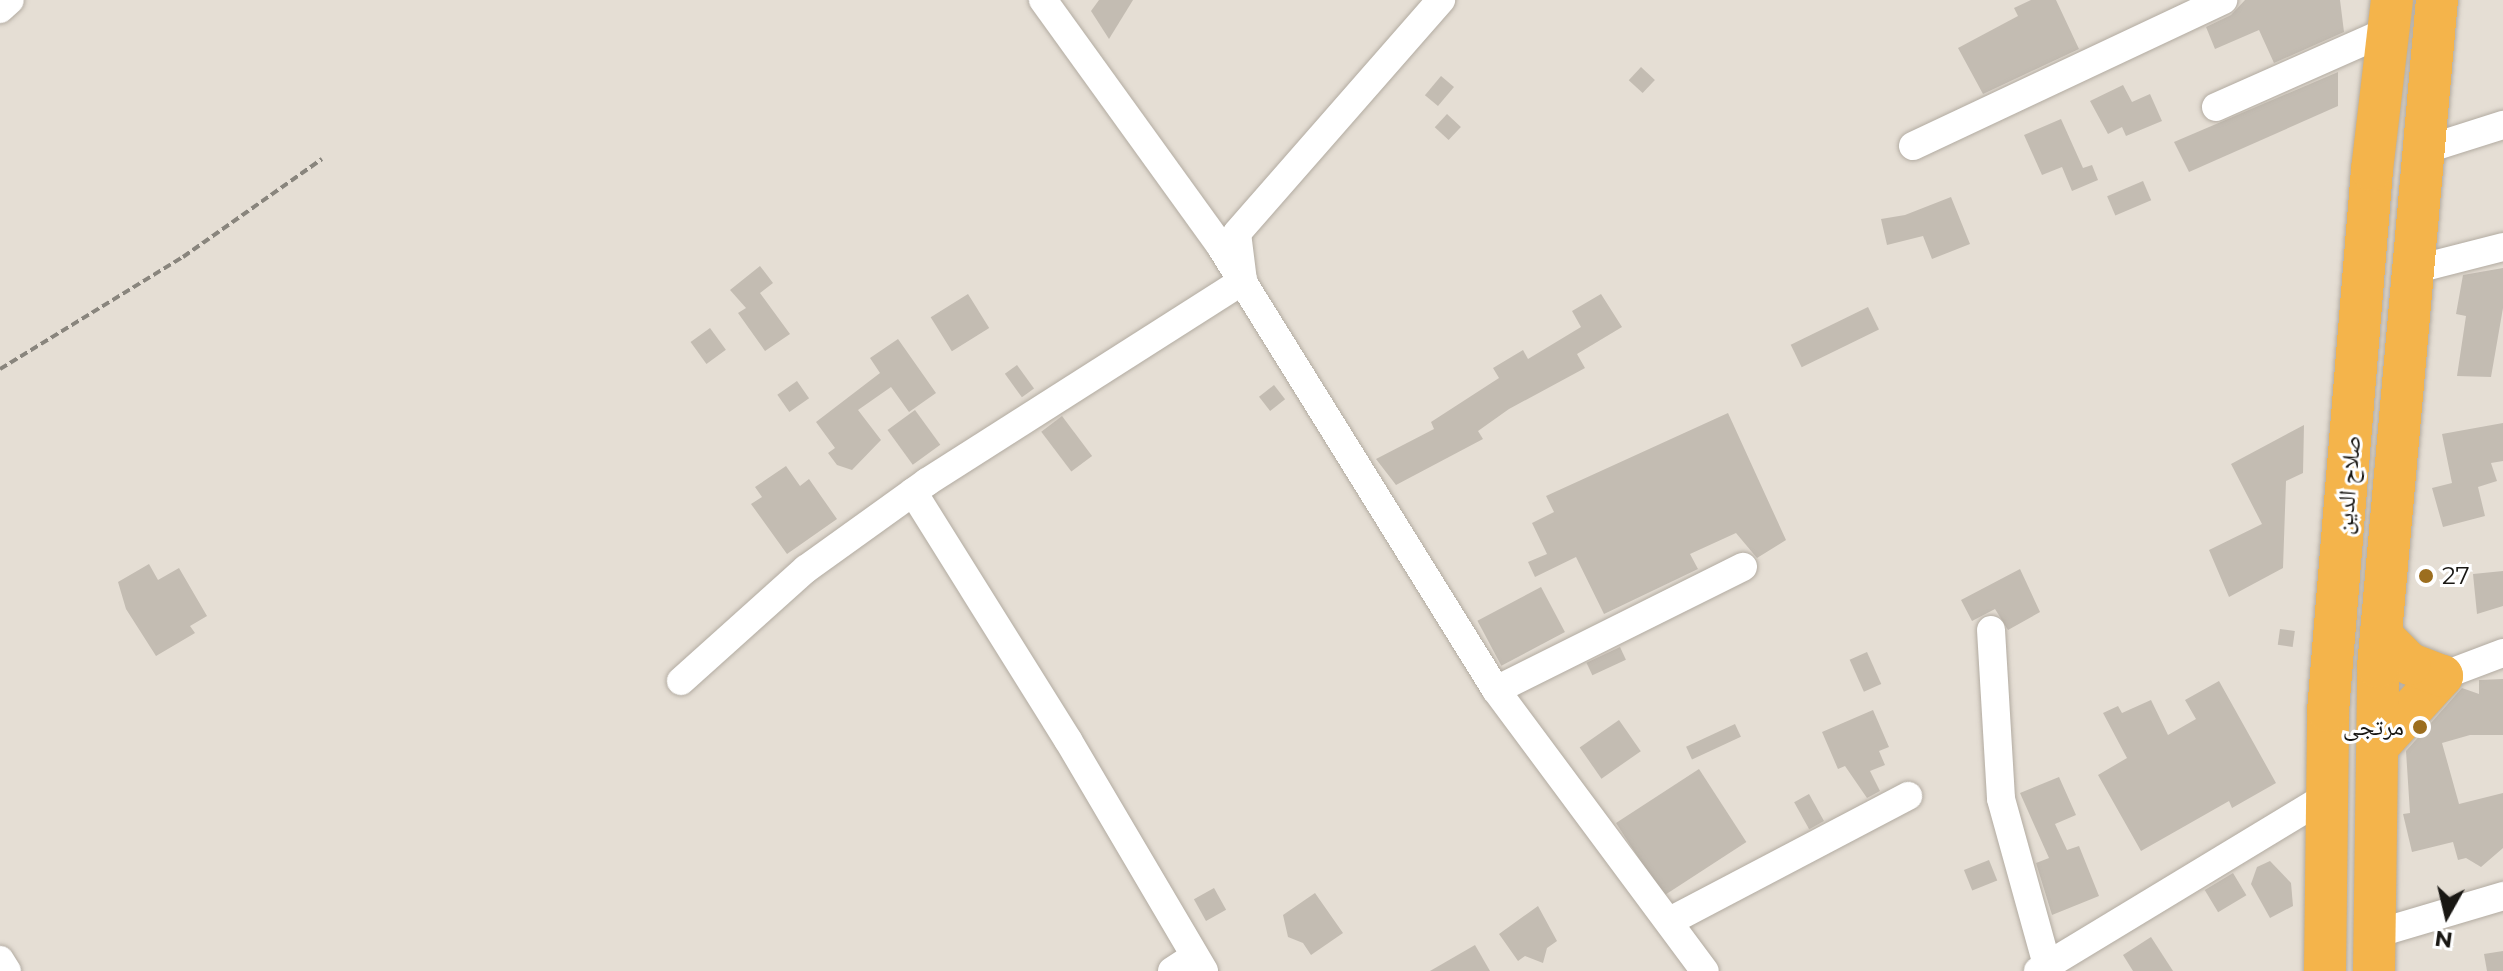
<!DOCTYPE html>
<meta charset="utf-8">
<style>
body{margin:0}
#map{position:relative;width:2503px;height:971px;overflow:hidden;background:#e5ded4;font-family:Montserrat,"Noto Naskh Arabic",sans-serif}
div>[style]{position:absolute}
.building>*{inset:0;background:#c3bcb2;transform-origin:0 0}
.path>*{height:4px;margin-top:-2px;transform-origin:0;background:repeating-linear-gradient(90deg,#89857d 0 8px,transparent 0 12px)}
.roads{filter:drop-shadow(0 0 2px #b2aba1) drop-shadow(0 0 2px #b2aba1)}
.minor>*{height:28px;margin:-14px;padding:0 14px;transform-origin:14px;border-radius:14px;background:#fff}
.highway>*{height:42px;margin:-21px;padding:0 21px;transform-origin:21px;border-radius:21px;background:#f4b44b}
.dots>*{width:22px;height:22px;translate:-50% -50%;box-sizing:border-box;border:4px solid #fff;border-radius:50%}
span{translate:-50% -50%;white-space:nowrap;text-align:center;line-height:1.15;-webkit-text-stroke:6px #fff;paint-order:stroke}
.street-label{font-size:24px;color:#191713}
.poi-label{font-size:24px;color:#191713}
.left{translate:0 -50%;text-align:left}
.right{translate:-100% -50%;text-align:right}
.north{position:absolute;left:2407px;top:875px;width:80px;height:80px;-webkit-text-stroke:6px #fff;paint-order:stroke;rotate:188deg;font-size:22px;font-weight:700;line-height:32px;text-align:center;color:#191713}
.north::after{content:'';display:block;margin:auto;width:28px;height:36px;background:#191713;clip-path:polygon(50% 0,100% 100%,50% 72%,0 100%)}
</style>
<div id="map">
<div class="building">
<i style="clip-path:polygon(1099px 0,1133px 0,1109px 39px,1091px 11px)"></i>
<i style="clip-path:polygon(2031px 0,2056px 0,2079px 49px,1983px 94px,1958px 48px,2018px 16px,2014px 8px)"></i>
<i style="clip-path:polygon(2245px 0,2340px 0,2344px 32px,2274px 63px,2259px 30px,2215px 49px,2206px 27px,2231px 15px)"></i>
<i style="left:1641px;top:67px;width:19px;height:18px;rotate:43deg"></i>
<i style="clip-path:polygon(2338px 72px,2338px 106px,2189px 172px,2174px 142px)"></i>
<i style="left:1441px;top:76px;width:17px;height:25px;rotate:40deg"></i>
<i style="clip-path:polygon(2123px 85px,2132px 102px,2150px 94px,2162px 121px,2126px 136px,2122px 127px,2108px 134px,2090px 101px)"></i>
<i style="left:1447px;top:114px;width:19px;height:18px;rotate:43deg"></i>
<i style="clip-path:polygon(2061px 119px,2083px 168px,2092px 165px,2098px 180px,2072px 191px,2062px 167px,2042px 175px,2024px 135px)"></i>
<i style="left:2143px;top:181px;width:21px;height:39px;rotate:67deg"></i>
<i style="clip-path:polygon(1951px 197px,1970px 244px,1932px 259px,1923px 236px,1887px 245px,1881px 219px,1905px 215px)"></i>
<i style="clip-path:polygon(760px 266px,773px 283px,760px 293px,790px 334px,765px 351px,738px 313px,746px 308px,730px 290px)"></i>
<i style="clip-path:polygon(2503px 268px,2503px 308px,2491px 377px,2457px 376px,2466px 316px,2456px 314px,2463px 275px)"></i>
<i style="left:968px;top:294px;width:40px;height:44px;rotate:58deg"></i>
<i style="clip-path:polygon(1601px 294px,1622px 327px,1577px 354px,1585px 368px,1509px 409px,1478px 431px,1483px 439px,1396px 485px,1376px 459px,1434px 429px,1431px 422px,1499px 378px,1493px 368px,1523px 350px,1528px 359px,1581px 327px,1572px 311px)"></i>
<i style="left:1868px;top:307px;width:25px;height:86px;rotate:64deg"></i>
<i style="left:710px;top:328px;width:27px;height:24px;rotate:54deg"></i>
<i style="clip-path:polygon(898px 339px,936px 393px,909px 412px,891px 387px,858px 410px,881px 440px,852px 470px,837px 465px,828px 453px,835px 448px,816px 422px,880px 373px,870px 358px)"></i>
<i style="left:1017px;top:365px;width:29px;height:15px;rotate:54deg"></i>
<i style="left:797px;top:381px;width:21px;height:24px;rotate:55deg"></i>
<i style="left:1274px;top:385px;width:18px;height:19px;rotate:52deg"></i>
<i style="left:915px;top:410px;width:43px;height:34px;rotate:54deg"></i>
<i style="clip-path:polygon(1728px 413px,1786px 540px,1757px 558px,1736px 533px,1690px 554px,1698px 569px,1604px 614px,1576px 557px,1535px 577px,1528px 562px,1547px 554px,1532px 523px,1554px 512px,1546px 496px)"></i>
<i style="left:1062px;top:416px;width:50px;height:26px;rotate:53deg"></i>
<i style="clip-path:polygon(2503px 423px,2503px 461px,2491px 463px,2497px 481px,2478px 487px,2485px 516px,2443px 527px,2432px 488px,2452px 483px,2442px 434px)"></i>
<i style="clip-path:polygon(2304px 425px,2303px 473px,2286px 481px,2283px 568px,2229px 597px,2209px 550px,2262px 524px,2231px 464px)"></i>
<i style="clip-path:polygon(786px 466px,800px 486px,809px 479px,837px 519px,787px 554px,751px 504px,762px 497px,755px 487px)"></i>
<i style="clip-path:polygon(149px 564px,158px 580px,179px 568px,207px 616px,190px 626px,195px 633px,156px 656px,126px 609px,118px 582px)"></i>
<i style="clip-path:polygon(2020px 569px,2040px 612px,2008px 630px,1995px 609px,1972px 621px,1961px 600px)"></i>
<i style="clip-path:polygon(2503px 571px,2503px 606px,2477px 614px,2473px 574px)"></i>
<i style="left:1541px;top:587px;width:51px;height:72px;rotate:62deg"></i>
<i style="left:2280px;top:629px;width:15px;height:16px;rotate:8deg"></i>
<i style="left:1620px;top:647px;width:14px;height:37px;rotate:65deg"></i>
<i style="left:1867px;top:652px;width:35px;height:19px;rotate:66deg"></i>
<i style="clip-path:polygon(2503px 679px,2503px 735px,2470px 735px,2442px 743px,2459px 804px,2503px 793px,2503px 848px,2481px 867px,2466px 858px,2458px 860px,2453px 842px,2412px 852px,2403px 814px,2410px 813px,2406px 751px,2462px 688px,2479px 694px,2479px 680px)"></i>
<i style="clip-path:polygon(2219px 681px,2276px 783px,2232px 808px,2229px 801px,2141px 851px,2098px 775px,2127px 758px,2103px 713px,2118px 706px,2122px 713px,2151px 700px,2168px 735px,2196px 719px,2185px 700px)"></i>
<i style="clip-path:polygon(1873px 710px,1889px 747px,1879px 751px,1885px 765px,1870px 771px,1880px 791px,1867px 798px,1845px 766px,1838px 769px,1822px 732px)"></i>
<i style="left:1619px;top:720px;width:38px;height:48px;rotate:55deg"></i>
<i style="left:1735px;top:724px;width:14px;height:54px;rotate:65deg"></i>
<i style="left:1699px;top:769px;width:87px;height:99px;rotate:57deg"></i>
<i style="clip-path:polygon(2059px 777px,2076px 815px,2055px 824px,2067px 850px,2079px 846px,2099px 896px,2052px 915px,2036px 863px,2049px 858px,2020px 793px)"></i>
<i style="left:1809px;top:794px;width:31px;height:17px;rotate:61deg"></i>
<i style="left:1989px;top:860px;width:22px;height:27px;rotate:68deg"></i>
<i style="clip-path:polygon(2270px 861px,2291px 883px,2293px 906px,2270px 918px,2251px 884px,2257px 867px)"></i>
<i style="left:2233px;top:873px;width:26px;height:33px;rotate:59deg"></i>
<i style="left:1214px;top:888px;width:25px;height:23px;rotate:61deg"></i>
<i style="clip-path:polygon(1315px 893px,1343px 933px,1311px 955px,1303px 943px,1288px 937px,1283px 915px)"></i>
<i style="clip-path:polygon(1538px 906px,1557px 941px,1547px 948px,1543px 963px,1525px 956px,1518px 961px,1499px 934px)"></i>
<i style="clip-path:polygon(2151px 937px,2173px 971px,2133px 971px,2123px 955px)"></i>
<i style="clip-path:polygon(1475px 945px,1490px 971px,1430px 971px)"></i>
<i style="clip-path:polygon(2503px 951px,2503px 971px,2487px 971px,2484px 954px)"></i>
</div>
<div class="path">
<i style="left:0;top:369px;width:215px;rotate:-31.5deg"></i>
<i style="left:183px;top:257px;width:170px;rotate:-35.2deg"></i>
</div>
<div class="roads">
<div class="minor">
<i style="left:1043px;top:0;width:304px;rotate:54.2deg"></i>
<i style="left:1221px;top:247px;width:521px;rotate:58.17deg"></i>
<i style="left:1496px;top:690px;width:350px;rotate:53.4deg"></i>
<i style="left:0;top:9px;width:13px;rotate:-42deg"></i>
<i style="left:2216px;top:107px;width:190px;rotate:-23.9deg"></i>
<i style="left:1913px;top:146px;width:343px;rotate:-25.2deg"></i>
<i style="left:2424px;top:150px;width:83px;rotate:-17.6deg"></i>
<i style="left:2413px;top:270px;width:93px;rotate:-14.3deg"></i>
<i style="left:913px;top:492px;width:292px;rotate:58deg"></i>
<i style="left:1068px;top:740px;width:268px;rotate:59.5deg"></i>
<i style="left:1991px;top:630px;width:169px;rotate:86.6deg"></i>
<i style="left:2001px;top:799px;width:172px;rotate:74.5deg"></i>
<i style="left:2442px;top:676px;width:65px;rotate:-20.7deg"></i>
<i style="left:681px;top:681px;width:168px;rotate:-41.9deg"></i>
<i style="left:806px;top:569px;width:149px;rotate:-35.7deg"></i>
<i style="left:927px;top:482px;width:375px;rotate:-32.5deg"></i>
<i style="left:1243px;top:281px;width:48px;rotate:-97.1deg"></i>
<i style="left:1237px;top:233px;width:310px;rotate:-48.8deg"></i>
<i style="left:1496px;top:690px;width:276px;rotate:-26.5deg"></i>
<i style="left:1670px;top:921px;width:269px;rotate:-27.7deg"></i>
<i style="left:2375px;top:934px;width:134px;rotate:-16.5deg"></i>
<i style="left:0;top:960px;width:13px;rotate:58deg"></i>
<i style="left:1172px;top:971px;width:27px;rotate:-33deg"></i>
<i style="left:2038px;top:971px;width:340px;rotate:-31.2deg"></i>
</div>
<div class="highway">
<i style="left:2378px;top:746px;width:95px;rotate:-47.6deg"></i>
<i style="left:2442px;top:676px;width:34px;rotate:-159deg"></i>
<i style="left:2410px;top:664px;width:41px;rotate:-135deg"></i>
<i style="left:2325px;top:971px;width:260px;rotate:-89.3deg"></i>
<i style="left:2328px;top:711px;width:543px;rotate:-85.35deg"></i>
<i style="left:2372px;top:170px;width:171px;rotate:-83.3deg"></i>
<i style="left:2374px;top:971px;width:304px;rotate:-89.2deg"></i>
<i style="left:2378px;top:667px;width:670px;rotate:-84.95deg"></i>
</div>
</div>
<div class="dots">
<i style="left:2426px;top:576px;background:#9c6e1f"></i>
<i style="left:2420px;top:727px;background:#9c6e1f"></i>
</div>
<div class="street-label">
<span style="left:2348px;top:485px;rotate:-85deg">صلاح الدين</span>
</div>
<div class="poi-label">
<span class="left" style="left:2442px;top:576px">27</span>
<span class="right" style="left:2404px;top:727px">مرتجى</span>
</div>
<div class="north">N</div>
</div>
